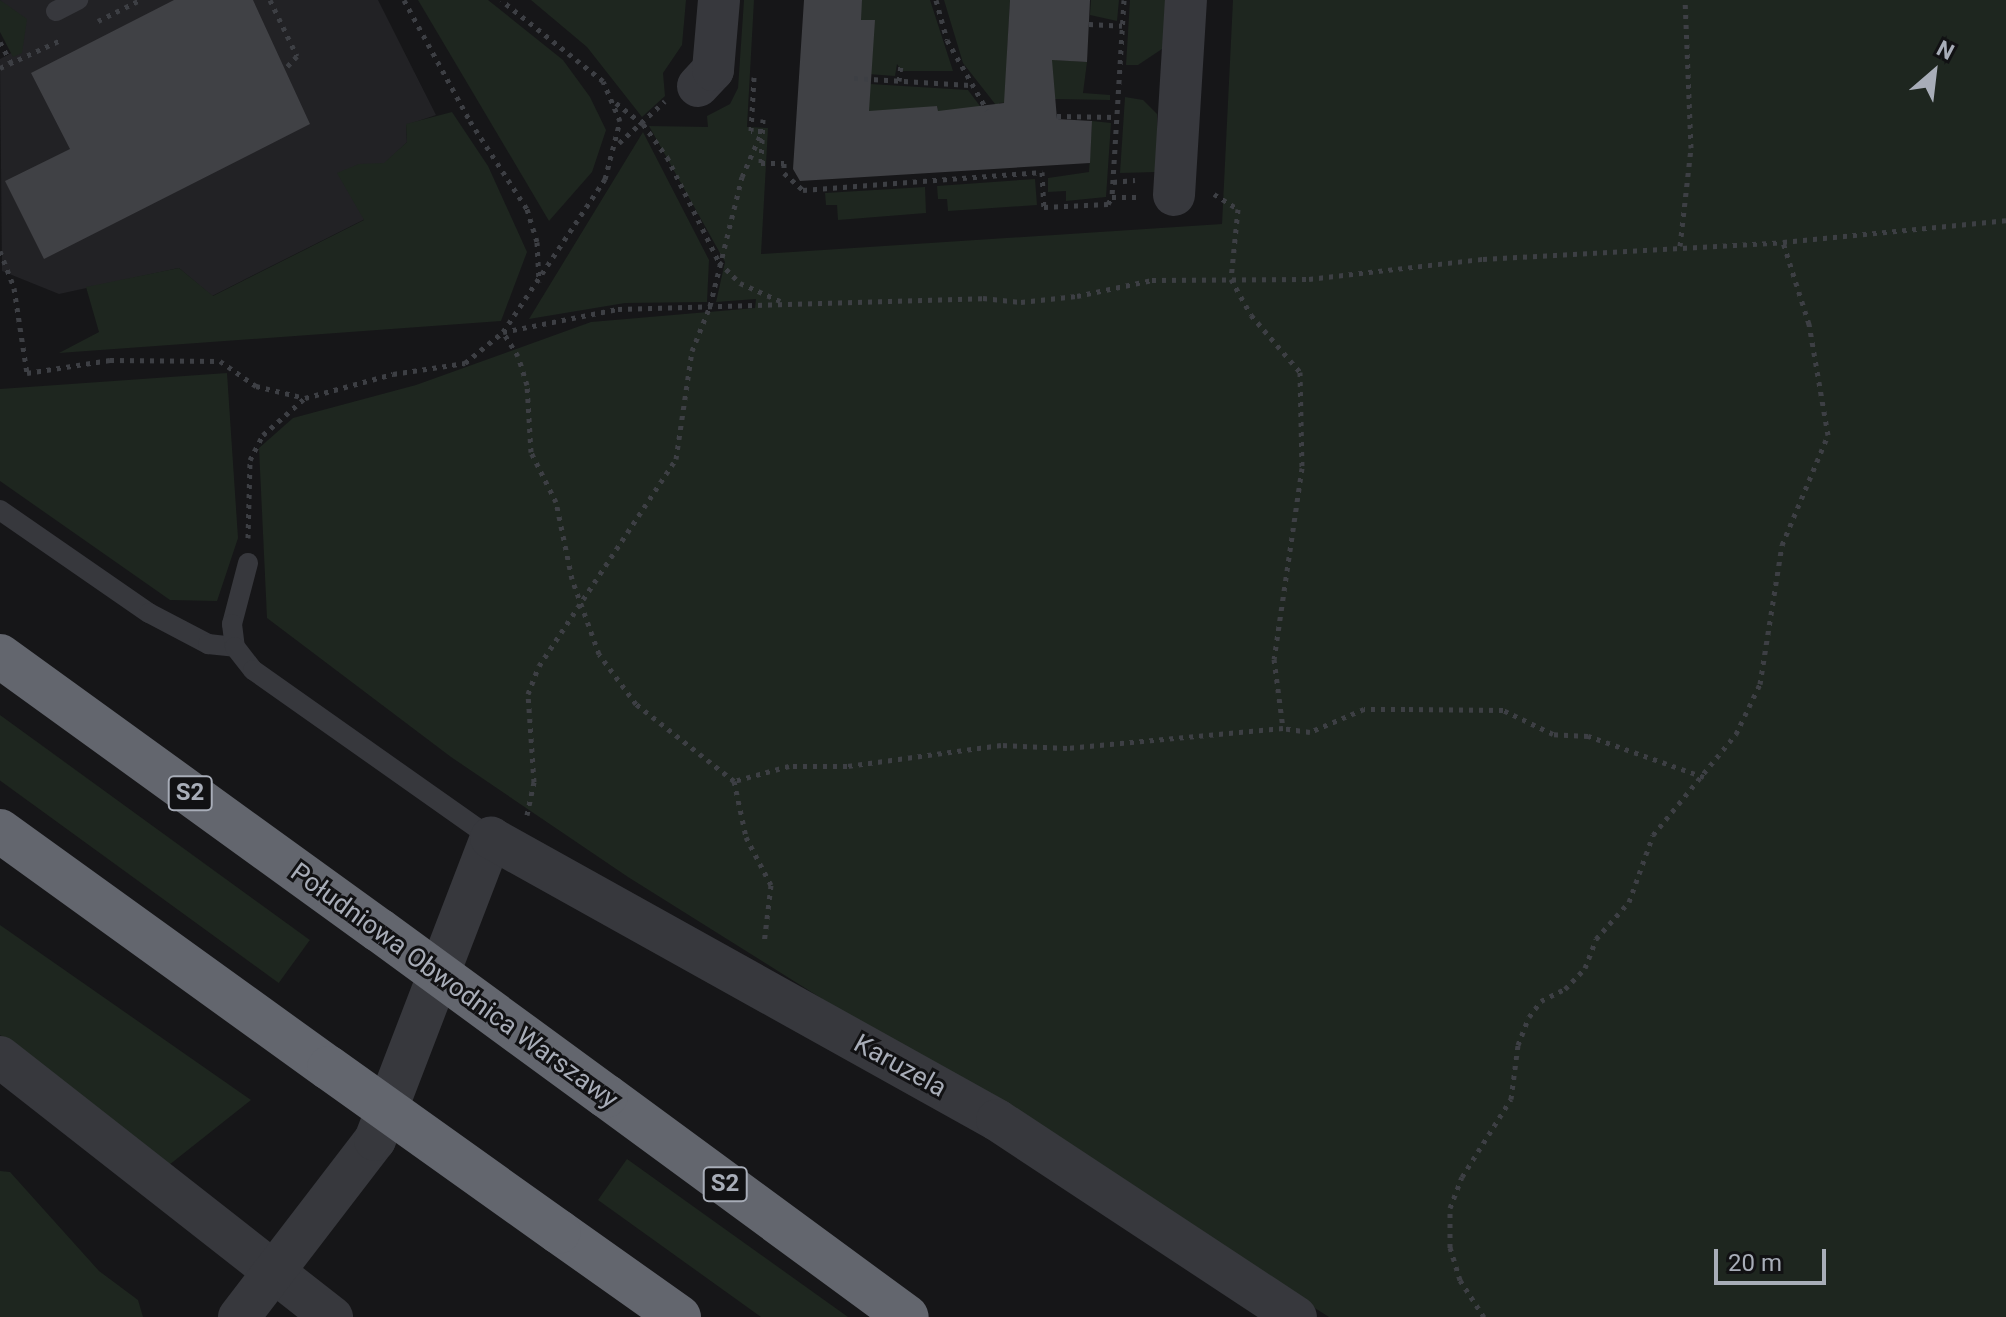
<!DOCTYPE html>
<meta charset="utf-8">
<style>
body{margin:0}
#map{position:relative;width:2006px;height:1317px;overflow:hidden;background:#161618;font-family:Roboto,sans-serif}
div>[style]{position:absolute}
.built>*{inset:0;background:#222225}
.green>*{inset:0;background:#1e261f;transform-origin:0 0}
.building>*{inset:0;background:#404145}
.path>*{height:5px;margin-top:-2.5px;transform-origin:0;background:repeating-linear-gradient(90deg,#3d3f44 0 4px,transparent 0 10px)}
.service>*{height:20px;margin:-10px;padding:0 10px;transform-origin:10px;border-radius:10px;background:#37383d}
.minor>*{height:42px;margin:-21px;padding:0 21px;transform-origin:21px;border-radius:21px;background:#37383d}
.motorway>*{height:44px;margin:-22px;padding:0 22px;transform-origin:22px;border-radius:22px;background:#63666e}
.motorway-bridge>*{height:44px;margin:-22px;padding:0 22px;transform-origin:22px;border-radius:22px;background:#63666e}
span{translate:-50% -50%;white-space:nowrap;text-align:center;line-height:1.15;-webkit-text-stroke:6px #111113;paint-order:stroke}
.shield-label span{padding:2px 6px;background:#111113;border:2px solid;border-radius:6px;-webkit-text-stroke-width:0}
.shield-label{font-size:24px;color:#a8adb8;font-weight:700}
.street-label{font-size:26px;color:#a8adb8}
.north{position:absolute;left:1894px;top:32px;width:80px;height:80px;-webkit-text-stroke:6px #111113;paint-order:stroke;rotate:28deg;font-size:22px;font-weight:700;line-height:32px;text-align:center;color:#a8adb8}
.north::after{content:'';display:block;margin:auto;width:28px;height:36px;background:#a8adb8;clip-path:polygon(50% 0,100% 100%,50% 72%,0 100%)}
.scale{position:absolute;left:1714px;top:1249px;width:112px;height:36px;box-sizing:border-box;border:4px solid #a8adb8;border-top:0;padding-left:10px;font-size:24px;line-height:28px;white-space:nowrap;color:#a8adb8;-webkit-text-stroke:6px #111113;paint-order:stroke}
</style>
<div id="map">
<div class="built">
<i style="clip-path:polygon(0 0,378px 0,436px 115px,406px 125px,407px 142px,384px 164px,359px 164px,365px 219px,212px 296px,179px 268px,59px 294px,2px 271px,0 59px,17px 50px)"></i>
</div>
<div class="green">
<i style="clip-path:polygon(0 0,27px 19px,22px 53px,13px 57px,0 32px)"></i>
<i style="clip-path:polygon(418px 0,488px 0,563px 60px,590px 97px,606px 130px,592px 172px,549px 221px)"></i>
<i style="clip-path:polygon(531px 0,686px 0,682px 45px,663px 73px,665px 96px,642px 117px,587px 47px)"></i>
<i style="clip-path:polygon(744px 0,754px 0,747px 127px,768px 128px,761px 254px,1222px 224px,1233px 0,2006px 0,2006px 1317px,1329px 1317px,628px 877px,451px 757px,267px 618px,259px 448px,293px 418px,416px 385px,591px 322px,755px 308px,756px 299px,716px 302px,725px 262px,649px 126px,708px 127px,707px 116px,730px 104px,738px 88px)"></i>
<i style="clip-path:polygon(862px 0,930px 0,953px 71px,902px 71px,897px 64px,895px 76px,854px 73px,874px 20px,858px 20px)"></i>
<i style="clip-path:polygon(944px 0,1010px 0,1007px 57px,1087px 62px,1083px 93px,1110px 95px,1110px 100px,1056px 99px,999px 103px,999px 109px,963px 63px)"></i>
<i style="clip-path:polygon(1091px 0,1119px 0,1117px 21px,1090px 15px)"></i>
<i style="clip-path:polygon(1130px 0,1168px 0,1165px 47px,1138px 65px,1126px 65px)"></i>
<i style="clip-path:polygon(854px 83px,968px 90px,983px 110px,938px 111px,937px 106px,855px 120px)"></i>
<i style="clip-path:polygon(1125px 97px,1143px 100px,1157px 114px,1157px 172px,1120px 173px)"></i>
<i style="clip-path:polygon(452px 112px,488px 166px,527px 252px,501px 321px,59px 353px,99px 332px,86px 287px,179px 268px,213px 296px,364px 220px,337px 173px,359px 164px,384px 163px,407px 142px,406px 124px)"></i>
<i style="clip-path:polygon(1092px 121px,1111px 123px,1106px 197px,1066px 201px,1066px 191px,1048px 192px,1048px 178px,1089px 172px)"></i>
<i style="clip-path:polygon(643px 132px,709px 260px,707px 302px,625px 303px,529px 319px)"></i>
<i style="clip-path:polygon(1035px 179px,1037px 205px,948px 211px,947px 199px,938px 199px,937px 186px)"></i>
<i style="clip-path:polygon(925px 187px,926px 213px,838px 220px,837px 205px,826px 205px,825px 193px)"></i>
<i style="clip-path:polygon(227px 373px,238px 538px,217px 601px,170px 600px,0 481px,0 389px)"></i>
<i style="left:0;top:715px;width:383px;height:53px;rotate:36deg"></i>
<i style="clip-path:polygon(0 925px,251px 1100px,169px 1165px,0 1035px)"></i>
<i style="clip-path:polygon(627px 1159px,848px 1317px,761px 1317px,598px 1200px)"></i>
<i style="clip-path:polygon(0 1171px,10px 1172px,99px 1271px,138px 1300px,143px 1317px,0 1317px)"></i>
</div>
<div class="building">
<i style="clip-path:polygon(174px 0,253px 0,310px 124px,44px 259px,5px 181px,70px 149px,31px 73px)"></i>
<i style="clip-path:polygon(804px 0,862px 0,861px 20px,875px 20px,869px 111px,937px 106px,938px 111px,1004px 103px,1010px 0,1090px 0,1087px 62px,1052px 60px,1057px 119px,1092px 121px,1090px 163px,800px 181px,793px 169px)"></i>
</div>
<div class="path">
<i style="left:270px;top:0;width:62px;rotate:64.3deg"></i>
<i style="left:297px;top:56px;width:19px;rotate:133deg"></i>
<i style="left:404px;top:0;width:138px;rotate:61.4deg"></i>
<i style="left:470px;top:121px;width:105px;rotate:57.1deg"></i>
<i style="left:527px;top:209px;width:34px;rotate:73deg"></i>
<i style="left:537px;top:242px;width:40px;rotate:87.1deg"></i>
<i style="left:936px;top:0;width:41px;rotate:74.6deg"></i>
<i style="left:947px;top:40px;width:81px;rotate:60.3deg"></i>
<i style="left:1124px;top:0;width:197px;rotate:93.5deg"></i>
<i style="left:1112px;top:197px;width:26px"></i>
<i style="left:98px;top:21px;width:47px;rotate:-26.6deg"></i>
<i style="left:1089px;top:24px;width:33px;rotate:3deg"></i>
<i style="left:0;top:42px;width:24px;rotate:62deg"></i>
<i style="left:0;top:68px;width:67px;rotate:-24.7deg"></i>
<i style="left:854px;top:78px;width:116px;rotate:3.5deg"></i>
<i style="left:899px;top:81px;width:16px;rotate:-83deg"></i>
<i style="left:616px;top:103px;width:34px;rotate:38deg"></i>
<i style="left:643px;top:124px;width:41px;rotate:54deg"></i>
<i style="left:667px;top:157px;width:117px;rotate:63.7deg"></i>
<i style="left:719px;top:262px;width:30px;rotate:45deg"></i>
<i style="left:740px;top:283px;width:44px;rotate:24.2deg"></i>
<i style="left:1057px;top:116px;width:60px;rotate:1deg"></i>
<i style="left:763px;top:119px;width:44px;rotate:92.6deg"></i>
<i style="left:761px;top:163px;width:23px"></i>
<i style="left:784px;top:163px;width:10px;rotate:90deg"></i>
<i style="left:784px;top:173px;width:25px;rotate:42deg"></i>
<i style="left:803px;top:190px;width:240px;rotate:-4.3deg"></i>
<i style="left:1042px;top:172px;width:35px;rotate:87deg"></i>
<i style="left:1044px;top:207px;width:64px;rotate:-2.7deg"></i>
<i style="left:1108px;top:204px;width:8px;rotate:-60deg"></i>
<i style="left:619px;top:143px;width:62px;rotate:-42.4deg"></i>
<i style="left:1113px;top:182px;width:22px;rotate:-5deg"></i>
<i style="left:1214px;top:194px;width:28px;rotate:32deg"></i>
<i style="left:1238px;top:209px;width:70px;rotate:95.7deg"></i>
<i style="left:1231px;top:279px;width:41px;rotate:60.9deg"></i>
<i style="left:1251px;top:315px;width:75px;rotate:49.3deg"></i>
<i style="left:1300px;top:372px;width:96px;rotate:88.8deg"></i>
<i style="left:1302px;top:468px;width:193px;rotate:98.3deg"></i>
<i style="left:1274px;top:659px;width:70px;rotate:82.6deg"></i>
<i style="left:1680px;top:246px;width:99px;rotate:-83.6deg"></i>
<i style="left:1691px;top:148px;width:148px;rotate:-92.3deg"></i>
<i style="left:0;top:251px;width:40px;rotate:69deg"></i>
<i style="left:14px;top:288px;width:86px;rotate:81.3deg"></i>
<i style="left:27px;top:373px;width:84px;rotate:-8.9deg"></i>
<i style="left:110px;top:360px;width:110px;rotate:0.5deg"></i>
<i style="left:220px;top:361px;width:44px;rotate:34.8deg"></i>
<i style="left:256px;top:386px;width:50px;rotate:13.8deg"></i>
<i style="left:248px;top:538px;width:78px;rotate:-88.5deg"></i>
<i style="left:250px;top:460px;width:28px;rotate:-63deg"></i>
<i style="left:263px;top:435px;width:56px;rotate:-41.4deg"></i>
<i style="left:305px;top:398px;width:91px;rotate:-15.3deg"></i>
<i style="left:393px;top:374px;width:73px;rotate:-8.7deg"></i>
<i style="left:465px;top:363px;width:49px;rotate:-39.2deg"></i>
<i style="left:503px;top:332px;width:184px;rotate:-56.3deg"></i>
<i style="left:605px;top:179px;width:60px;rotate:-75.5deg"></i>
<i style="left:620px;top:121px;width:43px;rotate:-113deg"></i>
<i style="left:603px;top:81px;width:130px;rotate:-141.5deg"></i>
<i style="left:1704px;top:777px;width:123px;rotate:-160.5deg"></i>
<i style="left:1588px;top:736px;width:35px;rotate:-177deg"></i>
<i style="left:1553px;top:734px;width:55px;rotate:-154.4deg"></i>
<i style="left:1503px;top:710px;width:98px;rotate:-179.4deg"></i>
<i style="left:1405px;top:709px;width:41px;rotate:180deg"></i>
<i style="left:1364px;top:709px;width:59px;rotate:156.9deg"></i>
<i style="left:1310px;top:732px;width:27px;rotate:-172deg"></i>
<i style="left:1283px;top:728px;width:217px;rotate:174.7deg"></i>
<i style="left:1067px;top:748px;width:66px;rotate:-177.4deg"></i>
<i style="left:1001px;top:745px;width:155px;rotate:172.2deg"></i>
<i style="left:847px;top:766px;width:58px;rotate:180deg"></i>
<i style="left:789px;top:766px;width:57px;rotate:164.7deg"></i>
<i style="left:734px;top:781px;width:125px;rotate:-141.8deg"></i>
<i style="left:636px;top:704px;width:62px;rotate:-126.5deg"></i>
<i style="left:599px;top:654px;width:80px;rotate:-109.8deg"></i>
<i style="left:572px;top:579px;width:79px;rotate:-101.7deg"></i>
<i style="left:556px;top:502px;width:56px;rotate:-116.6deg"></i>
<i style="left:531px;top:452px;width:67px;rotate:-93.4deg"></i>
<i style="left:527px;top:385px;width:30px;rotate:-107deg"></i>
<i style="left:518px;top:356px;width:28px;rotate:-122deg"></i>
<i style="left:503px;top:332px;width:117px;rotate:-11.3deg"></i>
<i style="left:618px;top:309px;width:365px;rotate:-1.7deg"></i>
<i style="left:983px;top:298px;width:38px;rotate:6deg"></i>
<i style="left:1021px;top:302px;width:56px;rotate:-6.1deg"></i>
<i style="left:1077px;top:296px;width:77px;rotate:-12deg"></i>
<i style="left:1152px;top:280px;width:157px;rotate:-0.4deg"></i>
<i style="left:1309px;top:279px;width:175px;rotate:-6.6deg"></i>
<i style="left:1483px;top:259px;width:300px;rotate:-3.2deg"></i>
<i style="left:1783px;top:242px;width:224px;rotate:-5.6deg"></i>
<i style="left:734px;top:781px;width:57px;rotate:77.9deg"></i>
<i style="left:746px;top:837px;width:54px;rotate:62.5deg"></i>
<i style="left:771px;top:885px;width:59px;rotate:96.8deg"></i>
<i style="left:527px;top:815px;width:34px;rotate:-78deg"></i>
<i style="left:534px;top:782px;width:88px;rotate:-93.9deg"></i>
<i style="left:528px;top:694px;width:30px;rotate:-69deg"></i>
<i style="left:539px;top:666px;width:248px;rotate:-56.5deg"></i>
<i style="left:676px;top:459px;width:109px;rotate:-81.6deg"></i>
<i style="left:692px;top:351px;width:48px;rotate:-68.2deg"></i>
<i style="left:710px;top:306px;width:133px;rotate:-76.1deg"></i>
<i style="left:742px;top:177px;width:50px;rotate:-66.5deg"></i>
<i style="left:762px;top:131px;width:11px;rotate:180deg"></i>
<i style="left:751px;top:131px;width:54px;rotate:-86.8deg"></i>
<i style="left:1484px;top:1317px;width:44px;rotate:-123deg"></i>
<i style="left:1460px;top:1280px;width:34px;rotate:-107deg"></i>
<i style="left:1450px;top:1248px;width:40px;rotate:-90deg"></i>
<i style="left:1450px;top:1208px;width:33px;rotate:-69deg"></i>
<i style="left:1462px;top:1177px;width:92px;rotate:-57.9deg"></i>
<i style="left:1511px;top:1099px;width:54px;rotate:-82.6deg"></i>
<i style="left:1518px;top:1045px;width:30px;rotate:-69deg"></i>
<i style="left:1529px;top:1017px;width:20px;rotate:-53deg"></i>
<i style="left:1541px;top:1001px;width:27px;rotate:-27deg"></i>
<i style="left:1565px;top:989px;width:29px;rotate:-46deg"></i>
<i style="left:1585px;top:968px;width:31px;rotate:-69deg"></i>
<i style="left:1596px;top:939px;width:50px;rotate:-48.3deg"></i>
<i style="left:1629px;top:902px;width:71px;rotate:-70.3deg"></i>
<i style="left:1653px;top:835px;width:131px;rotate:-50.6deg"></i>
<i style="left:1736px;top:734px;width:55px;rotate:-64.4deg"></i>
<i style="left:1760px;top:684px;width:141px;rotate:-81deg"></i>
<i style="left:1782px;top:545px;width:119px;rotate:-67.3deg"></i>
<i style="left:1828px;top:435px;width:113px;rotate:-99.7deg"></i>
<i style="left:1809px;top:324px;width:86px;rotate:-107.6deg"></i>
</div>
<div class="service">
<i style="left:56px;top:11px;width:25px;rotate:-27deg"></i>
<i style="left:0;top:510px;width:181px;rotate:34.7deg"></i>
<i style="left:149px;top:613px;width:67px;rotate:27.7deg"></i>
<i style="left:208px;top:644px;width:27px;rotate:6deg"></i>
<i style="left:248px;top:563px;width:63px;rotate:104.7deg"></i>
<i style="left:232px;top:624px;width:23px;rotate:83deg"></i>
<i style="left:235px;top:647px;width:29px;rotate:52deg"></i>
<i style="left:253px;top:670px;width:291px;rotate:35.2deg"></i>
</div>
<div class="minor">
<i style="left:698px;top:86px;width:22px;rotate:-47deg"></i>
<i style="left:713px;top:70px;width:70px;rotate:-85.1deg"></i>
<i style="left:1174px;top:195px;width:195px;rotate:-86.5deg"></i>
<i style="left:0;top:1057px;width:422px;rotate:38.1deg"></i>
<i style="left:239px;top:1317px;width:223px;rotate:-52.5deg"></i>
<i style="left:375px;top:1140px;width:324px;rotate:-69deg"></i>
<i style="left:491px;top:838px;width:579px;rotate:29.13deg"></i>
<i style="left:997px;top:1120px;width:358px;rotate:33.4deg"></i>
</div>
<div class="motorway">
<i style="left:0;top:656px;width:468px;rotate:35.9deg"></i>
<i style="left:0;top:831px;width:405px;rotate:35.8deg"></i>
<i style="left:606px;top:1096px;width:373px;rotate:36.3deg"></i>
<i style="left:559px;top:1232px;width:147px;rotate:35.3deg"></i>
</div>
<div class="motorway-bridge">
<i style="left:379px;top:930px;width:281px;rotate:36.2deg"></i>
<i style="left:329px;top:1068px;width:282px;rotate:35.5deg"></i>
</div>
<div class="shield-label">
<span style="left:190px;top:793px">S2</span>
<span style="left:725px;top:1184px">S2</span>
</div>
<div class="street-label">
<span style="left:454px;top:986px;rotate:36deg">Południowa Obwodnica Warszawy</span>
<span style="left:900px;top:1066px;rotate:29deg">Karuzela</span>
</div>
<div class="north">N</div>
<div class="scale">20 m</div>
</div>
